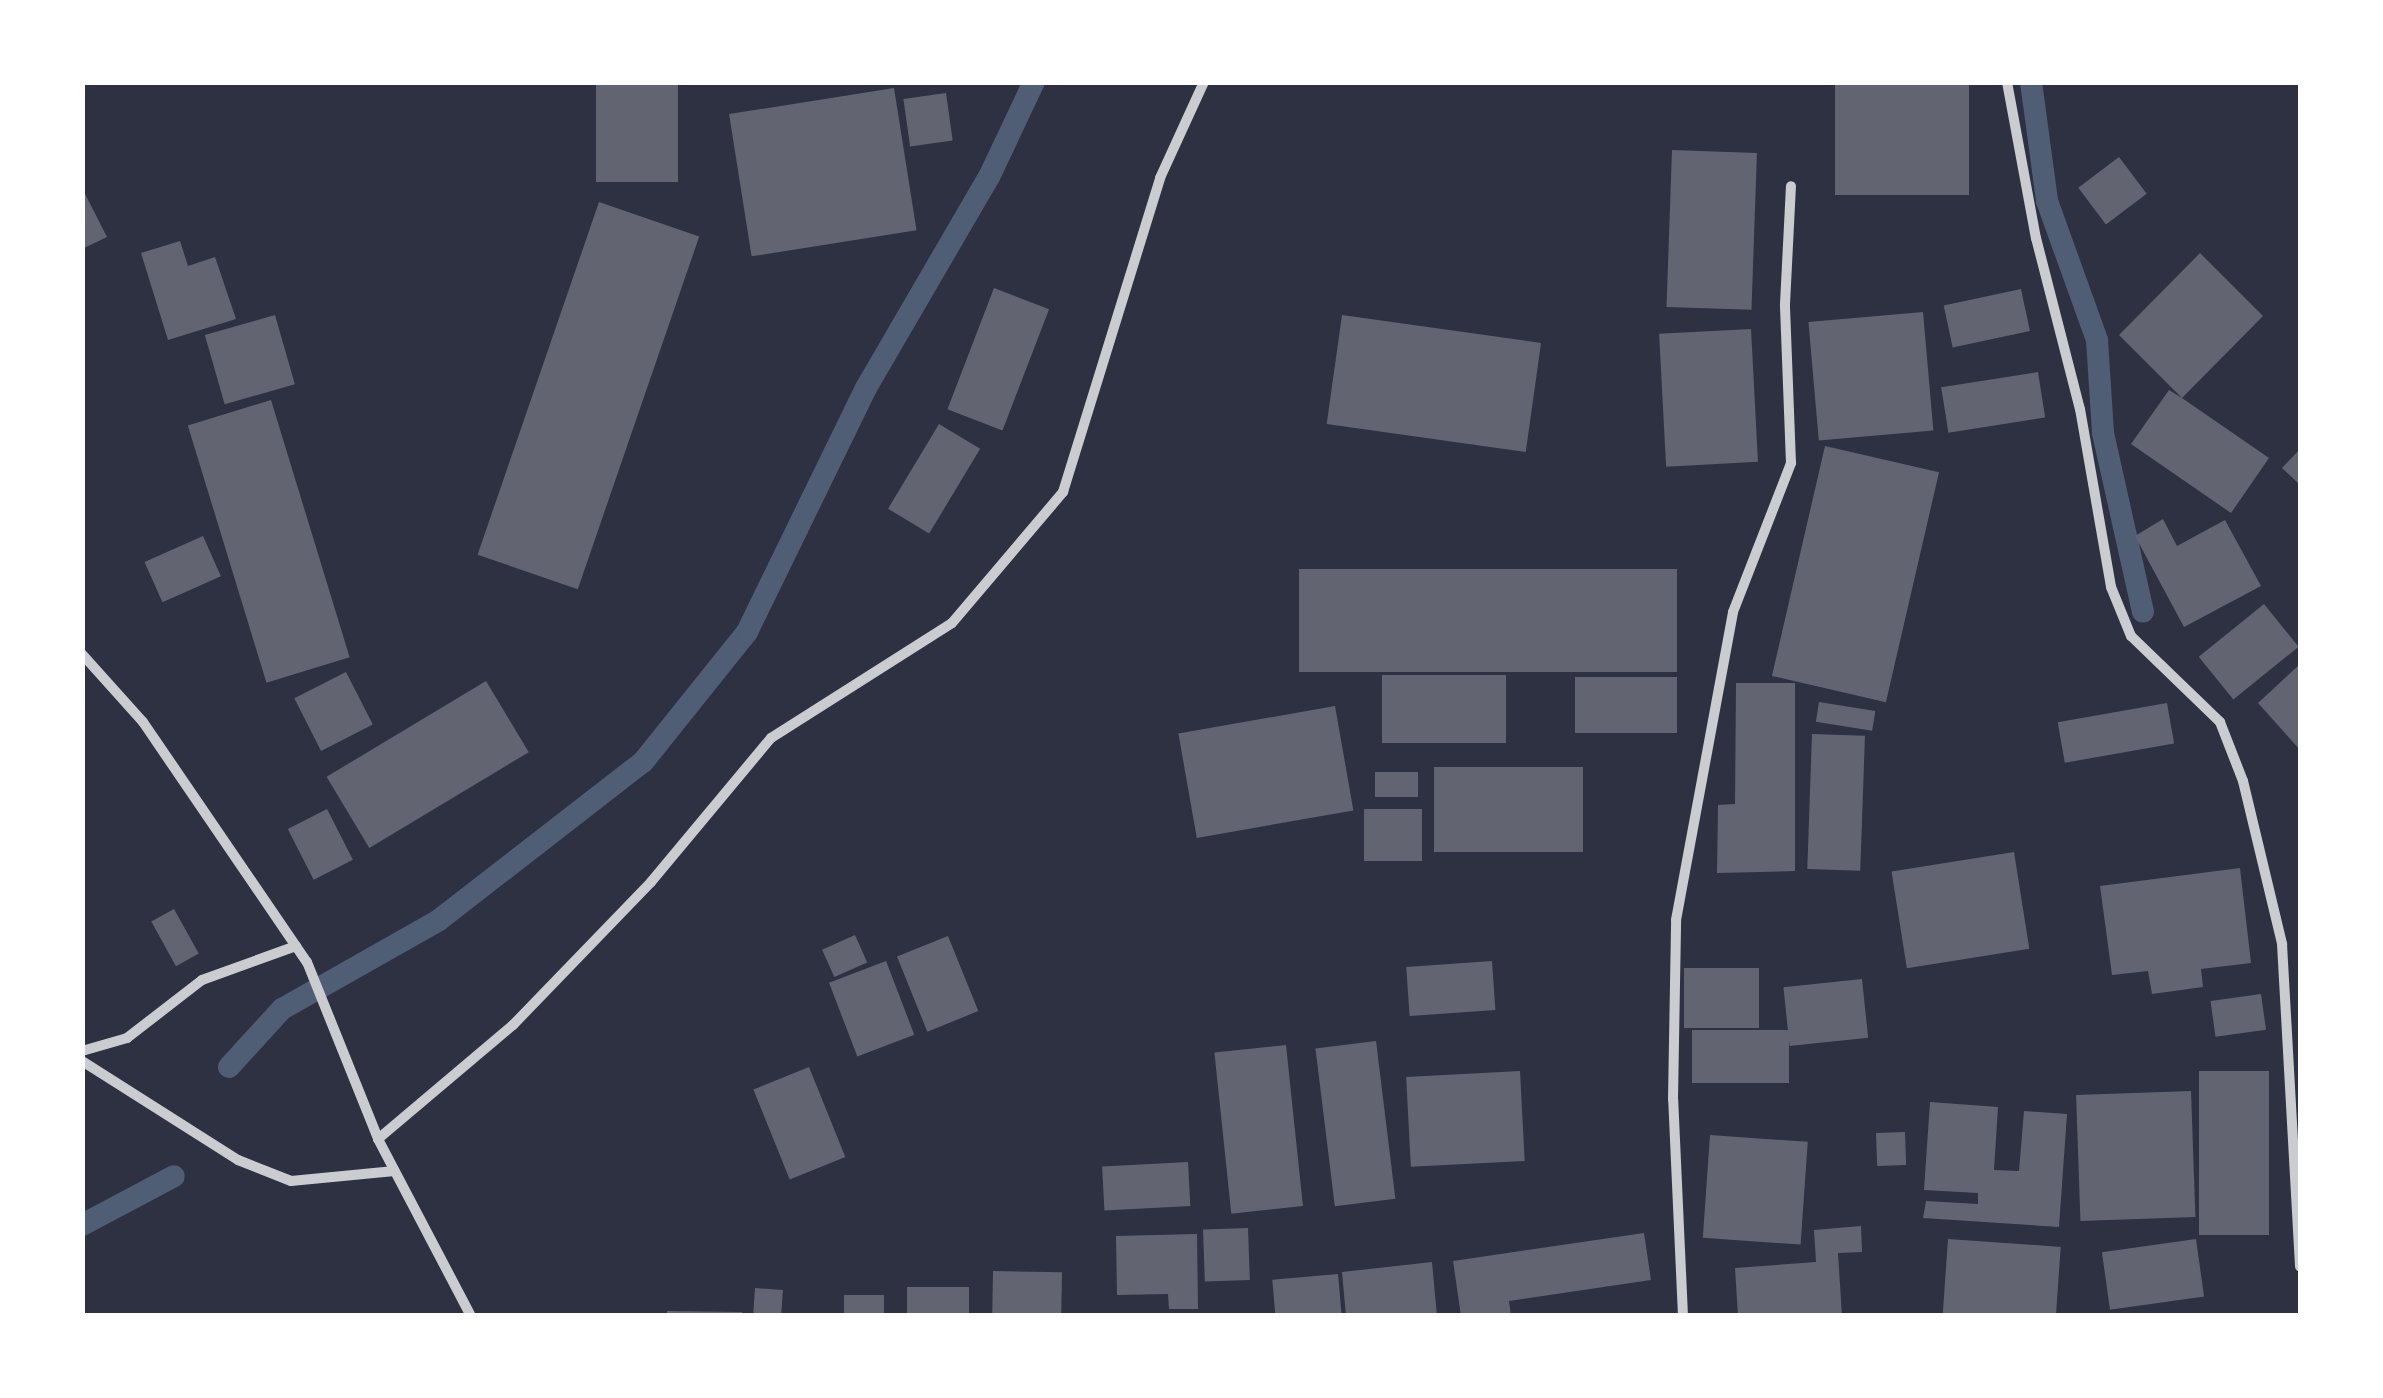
<!DOCTYPE html>
<style>
body{margin:0}
#map{position:relative;width:2383px;height:1398px;overflow:hidden;background:#2d3142;font-family:"Golos Text",sans-serif}
div>[style]{position:absolute}
.stream>*{height:22px;margin:-11px;padding:0 11px;transform-origin:11px;border-radius:11px;background:#4f5d75}
.building>*{inset:0;background:#626471;transform-origin:0 0}
.minor>*{height:10px;margin:-5px;padding:0 5px;transform-origin:5px;border-radius:5px;background:#caccd0}
span{translate:-50% -50%;white-space:nowrap;text-align:center;line-height:1.15;-webkit-text-stroke:9px #fff;paint-order:stroke}
.frame{position:absolute;inset:0;border:85px solid #fff;pointer-events:none}
</style>
<div id="map">
<div class="stream">
<i style="left:2031px;top:82px;width:120px;rotate:82.3deg"></i>
<i style="left:2047px;top:201px;width:148px;rotate:70.2deg"></i>
<i style="left:2097px;top:340px;width:93px;rotate:86.3deg"></i>
<i style="left:2103px;top:433px;width:183px;rotate:77.4deg"></i>
<i style="left:229px;top:1067px;width:79px;rotate:-47.6deg"></i>
<i style="left:282px;top:1009px;width:180px;rotate:-29.5deg"></i>
<i style="left:439px;top:920px;width:258px;rotate:-37.8deg"></i>
<i style="left:643px;top:762px;width:166px;rotate:-51.3deg"></i>
<i style="left:747px;top:632px;width:271px;rotate:-64deg"></i>
<i style="left:866px;top:388px;width:244px;rotate:-59.8deg"></i>
<i style="left:989px;top:177px;width:105px;rotate:-64.7deg"></i>
<i style="left:82px;top:1225px;width:104px;rotate:-28deg"></i>
</div>
<div class="building">
<i style="left:596px;top:82px;width:82px;height:100px"></i>
<i style="left:1835px;top:82px;width:134px;height:113px"></i>
<i style="left:894px;top:88px;width:144px;height:167px;rotate:81deg"></i>
<i style="left:946px;top:93px;width:48px;height:43px;rotate:82deg"></i>
<i style="left:1672px;top:150px;width:85px;height:157px;rotate:2deg"></i>
<i style="left:2119px;top:157px;width:46px;height:51px;rotate:53deg"></i>
<i style="clip-path:polygon(82px 188px,107px 237px,82px 249px)"></i>
<i style="left:599px;top:202px;width:106px;height:373px;rotate:19deg"></i>
<i style="clip-path:polygon(180px 241px,188px 266px,215px 257px,236px 319px,168px 340px,141px 253px)"></i>
<i style="clip-path:polygon(2200px 253px,2263px 316px,2182px 398px,2269px 458px,2231px 513px,2131px 444px,2169px 390px,2182px 398px,2119px 335px)"></i>
<i style="left:994px;top:288px;width:59px;height:130px;rotate:21deg"></i>
<i style="left:2021px;top:289px;width:43px;height:79px;rotate:78deg"></i>
<i style="left:1923px;top:312px;width:119px;height:115px;rotate:85deg"></i>
<i style="left:275px;top:315px;width:72px;height:73px;rotate:74deg"></i>
<i style="left:1342px;top:315px;width:201px;height:110px;rotate:8deg"></i>
<i style="left:1751px;top:329px;width:133px;height:92px;rotate:87deg"></i>
<i style="left:2038px;top:372px;width:46px;height:98px;rotate:81deg"></i>
<i style="left:271px;top:400px;width:269px;height:87px;rotate:73deg"></i>
<i style="left:939px;top:424px;width:48px;height:99px;rotate:31deg"></i>
<i style="left:1825px;top:446px;width:117px;height:236px;rotate:13deg"></i>
<i style="clip-path:polygon(2300px 449px,2300px 485px,2282px 468px)"></i>
<i style="clip-path:polygon(2163px 519px,2177px 546px,2225px 520px,2261px 586px,2184px 627px,2135px 536px)"></i>
<i style="left:203px;top:536px;width:44px;height:64px;rotate:66deg"></i>
<i style="left:1299px;top:569px;width:378px;height:103px"></i>
<i style="left:2264px;top:604px;width:55px;height:84px;rotate:51deg"></i>
<i style="clip-path:polygon(2300px 664px,2300px 750px,2258px 703px)"></i>
<i style="left:346px;top:672px;width:59px;height:58px;rotate:63deg"></i>
<i style="left:1382px;top:675px;width:124px;height:68px"></i>
<i style="left:1677px;top:677px;width:56px;height:102px;rotate:90deg"></i>
<i style="left:486px;top:681px;width:83px;height:186px;rotate:59deg"></i>
<i style="clip-path:polygon(1736px 683px,1795px 683px,1795px 871px,1717px 873px,1718px 805px,1735px 804px)"></i>
<i style="left:1819px;top:702px;width:57px;height:20px;rotate:9deg"></i>
<i style="left:2167px;top:703px;width:41px;height:111px;rotate:80deg"></i>
<i style="left:1335px;top:706px;width:106px;height:159px;rotate:80deg"></i>
<i style="left:1812px;top:734px;width:53px;height:135px;rotate:2deg"></i>
<i style="left:1583px;top:767px;width:85px;height:149px;rotate:90deg"></i>
<i style="left:1418px;top:772px;width:25px;height:43px;rotate:90deg"></i>
<i style="left:327px;top:809px;width:57px;height:44px;rotate:63deg"></i>
<i style="left:1364px;top:809px;width:58px;height:52px"></i>
<i style="left:2014px;top:852px;width:98px;height:124px;rotate:81deg"></i>
<i style="clip-path:polygon(2240px 868px,2251px 963px,2201px 969px,2203px 987px,2152px 994px,2148px 971px,2112px 975px,2100px 886px)"></i>
<i style="left:174px;top:909px;width:51px;height:26px;rotate:61deg"></i>
<i style="left:855px;top:935px;width:30px;height:36px;rotate:66deg"></i>
<i style="left:948px;top:936px;width:81px;height:55px;rotate:68deg"></i>
<i style="left:886px;top:961px;width:79px;height:61px;rotate:69deg"></i>
<i style="left:1492px;top:961px;width:49px;height:86px;rotate:86deg"></i>
<i style="left:1684px;top:968px;width:75px;height:60px"></i>
<i style="left:1862px;top:979px;width:59px;height:79px;rotate:84deg"></i>
<i style="left:2261px;top:994px;width:36px;height:51px;rotate:82deg"></i>
<i style="left:1692px;top:1030px;width:97px;height:53px"></i>
<i style="left:1376px;top:1041px;width:159px;height:61px;rotate:83deg"></i>
<i style="left:1286px;top:1045px;width:162px;height:72px;rotate:84deg"></i>
<i style="left:809px;top:1067px;width:97px;height:60px;rotate:68deg"></i>
<i style="left:1520px;top:1071px;width:90px;height:114px;rotate:87deg"></i>
<i style="left:2269px;top:1071px;width:164px;height:70px;rotate:90deg"></i>
<i style="left:2191px;top:1091px;width:126px;height:115px;rotate:88deg"></i>
<i style="clip-path:polygon(1930px 1102px,1998px 1107px,1994px 1170px,2019px 1171px,2024px 1111px,2067px 1114px,2059px 1227px,1923px 1218px,1926px 1201px,1978px 1204px,1978px 1193px,1924px 1190px)"></i>
<i style="left:1905px;top:1132px;width:33px;height:29px;rotate:88deg"></i>
<i style="left:1710px;top:1135px;width:98px;height:103px;rotate:4deg"></i>
<i style="left:1188px;top:1162px;width:44px;height:86px;rotate:87deg"></i>
<i style="clip-path:polygon(1861px 1226px,1862px 1252px,1838px 1253px,1842px 1316px,1738px 1316px,1735px 1268px,1816px 1262px,1814px 1230px)"></i>
<i style="left:1248px;top:1228px;width:52px;height:45px;rotate:88deg"></i>
<i style="clip-path:polygon(1644px 1233px,1651px 1280px,1509px 1301px,1511px 1316px,1461px 1316px,1453px 1261px)"></i>
<i style="clip-path:polygon(1197px 1234px,1198px 1309px,1169px 1309px,1168px 1294px,1117px 1295px,1116px 1236px)"></i>
<i style="left:1948px;top:1239px;width:113px;height:77px;rotate:4deg"></i>
<i style="left:2196px;top:1239px;width:58px;height:95px;rotate:82deg"></i>
<i style="clip-path:polygon(1432px 1262px,1437px 1316px,1346px 1316px,1342px 1272px)"></i>
<i style="left:993px;top:1271px;width:69px;height:45px;rotate:1deg"></i>
<i style="left:1338px;top:1274px;width:42px;height:66px;rotate:85deg"></i>
<i style="left:969px;top:1287px;width:29px;height:62px;rotate:90deg"></i>
<i style="left:755px;top:1288px;width:28px;height:28px;rotate:4deg"></i>
<i style="left:844px;top:1295px;width:40px;height:21px"></i>
<i style="clip-path:polygon(667px 1311px,742px 1312px,742px 1316px,667px 1316px)"></i>
</div>
<div class="minor">
<i style="left:2007px;top:82px;width:159px;rotate:79.5deg"></i>
<i style="left:2036px;top:238px;width:177px;rotate:75.6deg"></i>
<i style="left:2080px;top:409px;width:181px;rotate:80.1deg"></i>
<i style="left:2111px;top:587px;width:53px;rotate:67.8deg"></i>
<i style="left:2131px;top:636px;width:124px;rotate:44deg"></i>
<i style="left:2220px;top:722px;width:63px;rotate:68.7deg"></i>
<i style="left:2243px;top:781px;width:168px;rotate:76.5deg"></i>
<i style="left:2282px;top:944px;width:323px;rotate:86.8deg"></i>
<i style="left:82px;top:654px;width:91px;rotate:48.1deg"></i>
<i style="left:143px;top:722px;width:291px;rotate:55.7deg"></i>
<i style="left:307px;top:962px;width:191px;rotate:68.1deg"></i>
<i style="left:378px;top:1139px;width:200px;rotate:62.3deg"></i>
<i style="left:82px;top:1051px;width:47px;rotate:-16.1deg"></i>
<i style="left:127px;top:1038px;width:95px;rotate:-37.7deg"></i>
<i style="left:202px;top:980px;width:100px;rotate:-19.9deg"></i>
<i style="left:82px;top:1061px;width:185px;rotate:32.4deg"></i>
<i style="left:238px;top:1160px;width:57px;rotate:21.6deg"></i>
<i style="left:291px;top:1181px;width:104px;rotate:-5.5deg"></i>
<i style="left:378px;top:1139px;width:177px;rotate:-40.2deg"></i>
<i style="left:513px;top:1025px;width:199px;rotate:-46deg"></i>
<i style="left:651px;top:882px;width:187px;rotate:-50.2deg"></i>
<i style="left:771px;top:738px;width:214px;rotate:-32.4deg"></i>
<i style="left:952px;top:623px;width:172px;rotate:-49.7deg"></i>
<i style="left:1063px;top:492px;width:329px;rotate:-72.8deg"></i>
<i style="left:1160px;top:178px;width:106px;rotate:-65.4deg"></i>
<i style="left:1683px;top:1316px;width:217px;rotate:-92.6deg"></i>
<i style="left:1673px;top:1099px;width:179px;rotate:-89deg"></i>
<i style="left:1676px;top:920px;width:313px;rotate:-79.5deg"></i>
<i style="left:1733px;top:612px;width:160px;rotate:-68.7deg"></i>
<i style="left:1791px;top:463px;width:159px;rotate:-92.2deg"></i>
<i style="left:1785px;top:304px;width:118px;rotate:-87.1deg"></i>
</div>
<div class="frame"></div>
</div>
